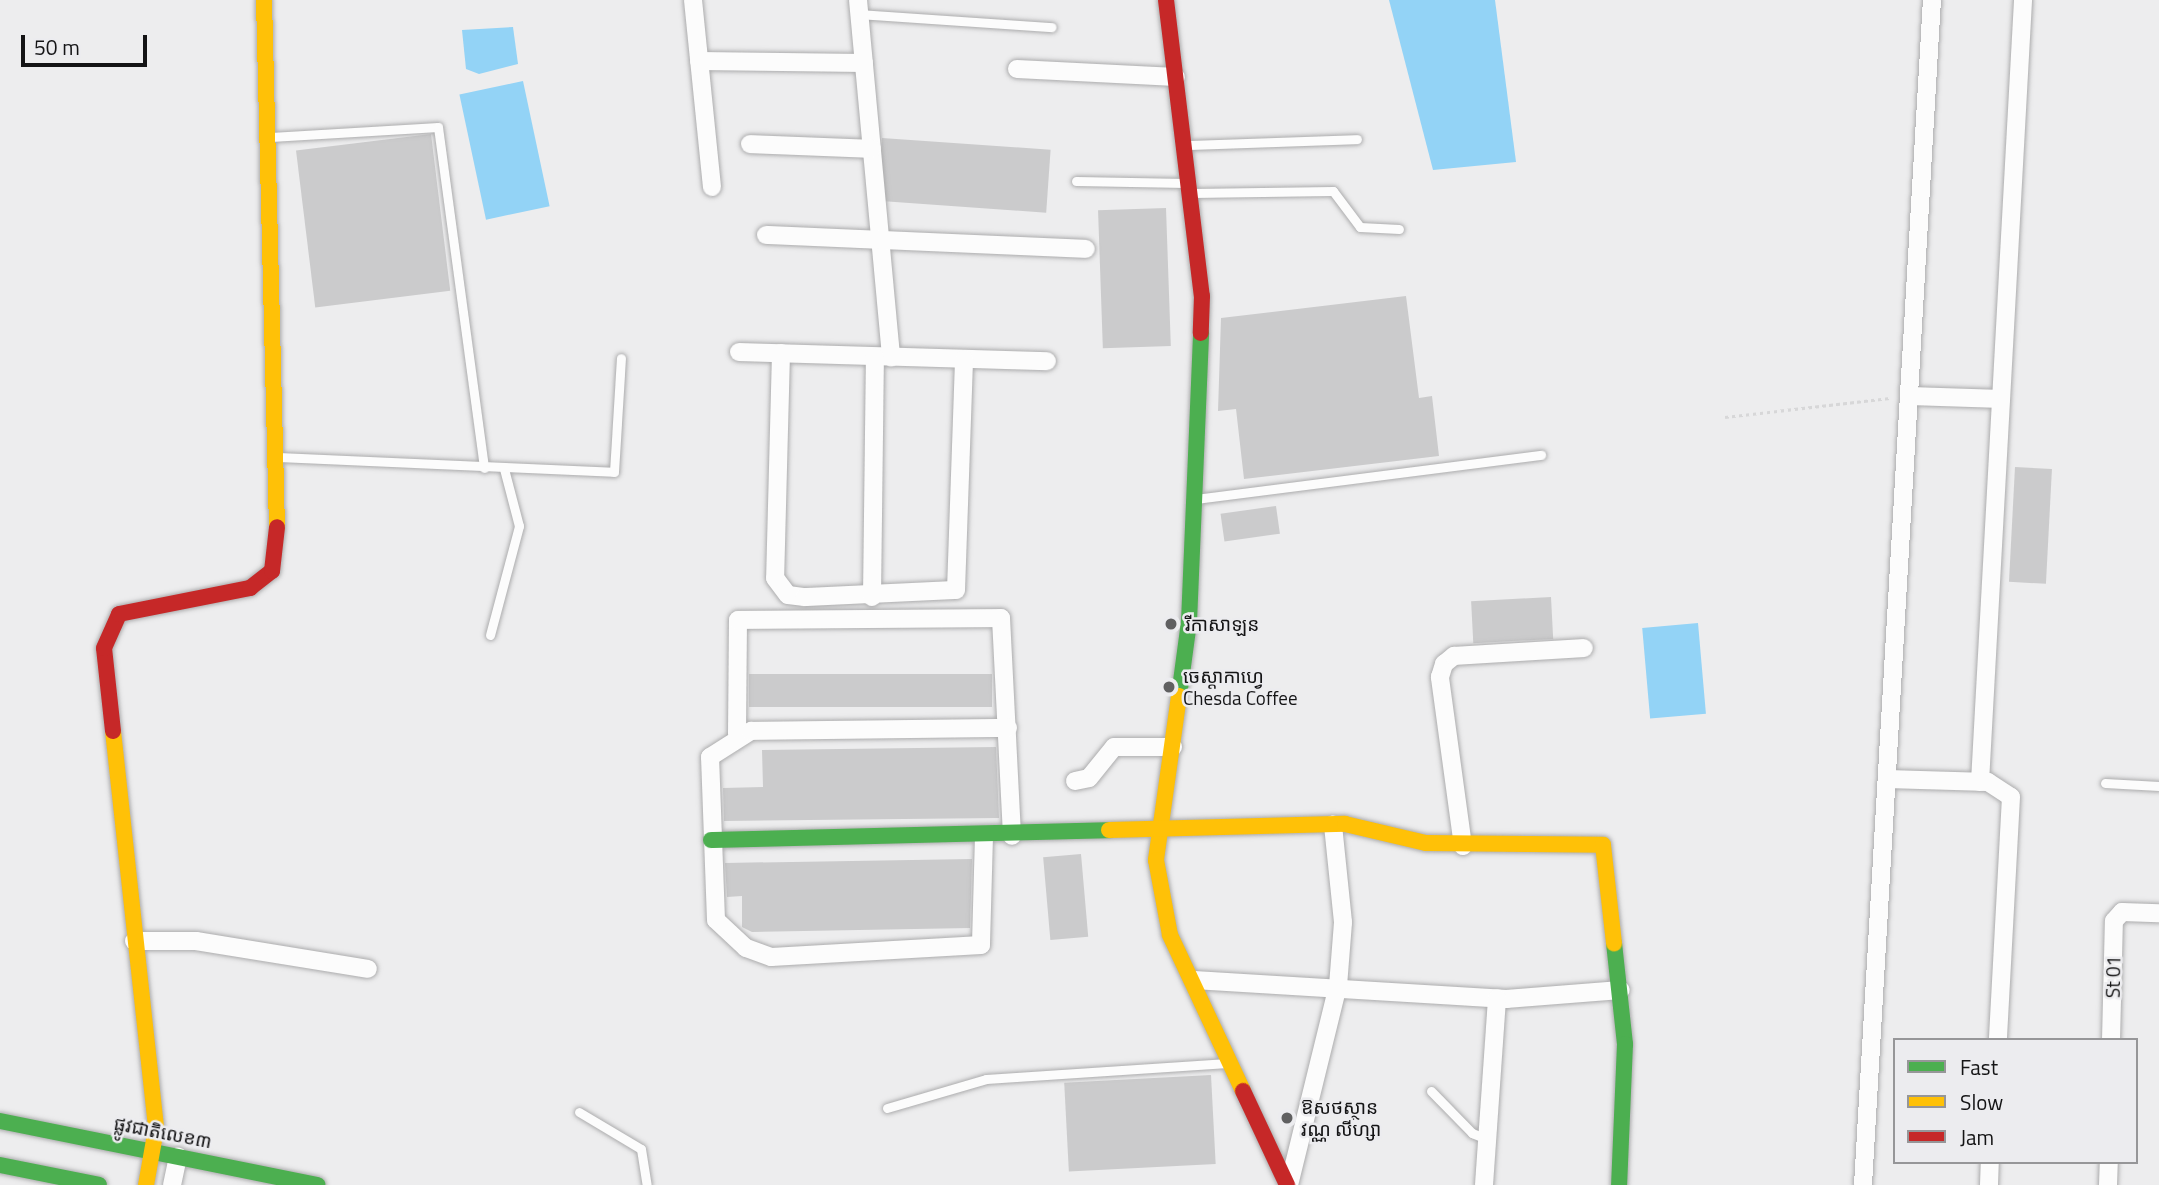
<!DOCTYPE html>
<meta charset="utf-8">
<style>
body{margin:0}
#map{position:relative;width:2159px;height:1185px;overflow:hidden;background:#ededee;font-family:"Titillium Web","Noto Sans Khmer",sans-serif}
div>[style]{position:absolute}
.water>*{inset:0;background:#93d3f6;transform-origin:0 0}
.building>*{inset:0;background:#cbcbcc;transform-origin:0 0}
.path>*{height:2.5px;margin-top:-1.25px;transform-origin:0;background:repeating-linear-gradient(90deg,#d7d7d8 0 3.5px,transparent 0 7px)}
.roads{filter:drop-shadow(0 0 2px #acacad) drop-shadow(0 0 2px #acacad)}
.lane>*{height:9px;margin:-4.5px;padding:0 4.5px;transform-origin:4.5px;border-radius:4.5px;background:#fcfcfc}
.street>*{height:18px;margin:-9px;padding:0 9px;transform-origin:9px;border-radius:9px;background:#fcfcfc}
.fast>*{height:16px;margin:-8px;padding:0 8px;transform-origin:8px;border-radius:8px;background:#4caf50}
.slow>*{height:16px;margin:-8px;padding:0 8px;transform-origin:8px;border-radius:8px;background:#ffc107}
.jam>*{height:16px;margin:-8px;padding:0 8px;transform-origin:8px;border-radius:8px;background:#c62828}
.dots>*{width:19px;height:19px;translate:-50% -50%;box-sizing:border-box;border:4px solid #ececef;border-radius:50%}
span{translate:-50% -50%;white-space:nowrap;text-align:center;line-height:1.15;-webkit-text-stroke:5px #ececef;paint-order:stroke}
.poi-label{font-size:19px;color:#141415}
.left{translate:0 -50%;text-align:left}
.street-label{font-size:19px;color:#141415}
.legend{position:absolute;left:1893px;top:1038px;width:245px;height:126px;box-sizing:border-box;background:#ececef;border:2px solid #969698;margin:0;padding:9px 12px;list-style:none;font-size:21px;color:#141415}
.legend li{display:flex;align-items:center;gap:14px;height:35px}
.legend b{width:35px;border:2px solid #969698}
.scale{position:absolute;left:21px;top:35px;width:126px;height:32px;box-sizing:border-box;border:4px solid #141415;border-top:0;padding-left:9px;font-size:21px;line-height:24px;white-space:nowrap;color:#141415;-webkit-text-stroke:5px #ececef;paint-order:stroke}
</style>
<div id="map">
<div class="water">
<i style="clip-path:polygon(1389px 0,1495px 0,1516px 162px,1433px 170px)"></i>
<i style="clip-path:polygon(513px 27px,518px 64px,479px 74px,466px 69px,462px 30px)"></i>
<i style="left:523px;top:81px;width:128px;height:65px;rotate:78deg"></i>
<i style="left:1698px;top:623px;width:91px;height:56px;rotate:85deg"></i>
</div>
<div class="building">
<i style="left:431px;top:134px;width:158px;height:136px;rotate:83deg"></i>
<i style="left:882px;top:138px;width:169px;height:63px;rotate:4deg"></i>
<i style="left:1166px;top:208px;width:138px;height:68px;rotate:88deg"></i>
<i style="clip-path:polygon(1406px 296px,1419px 398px,1432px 396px,1439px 456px,1244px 479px,1236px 409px,1218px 411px,1221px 318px)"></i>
<i style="left:2015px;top:467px;width:37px;height:115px;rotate:3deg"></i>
<i style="left:1276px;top:506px;width:28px;height:56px;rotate:82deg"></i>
<i style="left:1551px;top:597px;width:42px;height:80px;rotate:87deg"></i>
<i style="left:992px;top:674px;width:33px;height:243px;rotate:90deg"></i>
<i style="clip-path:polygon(996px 747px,999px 818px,724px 821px,723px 788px,763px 787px,762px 750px)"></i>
<i style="left:1081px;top:854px;width:83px;height:38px;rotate:85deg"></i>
<i style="clip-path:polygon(972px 859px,970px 928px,752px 932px,742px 927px,742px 896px,727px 897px,725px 863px)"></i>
<i style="left:1211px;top:1075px;width:89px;height:147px;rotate:87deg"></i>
</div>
<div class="path">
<i style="left:1725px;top:417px;width:166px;rotate:-6.6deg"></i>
</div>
<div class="roads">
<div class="lane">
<i style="left:859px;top:14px;width:193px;rotate:3.9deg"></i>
<i style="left:271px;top:137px;width:167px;rotate:-3.4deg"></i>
<i style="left:438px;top:127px;width:344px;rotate:82.3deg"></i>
<i style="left:1187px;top:145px;width:170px;rotate:-2deg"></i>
<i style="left:1076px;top:181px;width:110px;rotate:1deg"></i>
<i style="left:1192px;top:193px;width:141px;rotate:-0.8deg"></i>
<i style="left:1333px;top:191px;width:45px;rotate:53.1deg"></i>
<i style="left:1360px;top:227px;width:39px;rotate:3deg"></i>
<i style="left:277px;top:457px;width:337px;rotate:2.5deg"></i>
<i style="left:614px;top:472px;width:114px;rotate:-86.5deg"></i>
<i style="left:1196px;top:499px;width:348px;rotate:-7.3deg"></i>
<i style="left:490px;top:635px;width:113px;rotate:-75.1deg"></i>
<i style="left:519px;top:526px;width:59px;rotate:-104.7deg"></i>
<i style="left:2105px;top:783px;width:54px;rotate:3.2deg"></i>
<i style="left:1431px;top:1091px;width:59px;rotate:45.7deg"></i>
<i style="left:1472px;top:1133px;width:18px;rotate:22deg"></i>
<i style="left:887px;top:1108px;width:103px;rotate:-16.3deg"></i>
<i style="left:986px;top:1079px;width:242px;rotate:-3.8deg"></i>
<i style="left:579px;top:1112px;width:72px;rotate:30.8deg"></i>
<i style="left:641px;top:1149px;width:36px;rotate:81deg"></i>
</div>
<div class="street">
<i style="left:693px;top:0;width:188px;rotate:84.2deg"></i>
<i style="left:858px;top:0;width:359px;rotate:84.7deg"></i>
<i style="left:699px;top:61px;width:165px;rotate:0.7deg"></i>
<i style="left:1017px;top:69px;width:159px;rotate:2.9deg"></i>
<i style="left:750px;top:144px;width:122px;rotate:2.3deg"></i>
<i style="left:766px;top:235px;width:320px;rotate:2.5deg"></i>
<i style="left:739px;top:352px;width:308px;rotate:1.7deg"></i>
<i style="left:781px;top:353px;width:225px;rotate:91.5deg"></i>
<i style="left:775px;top:578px;width:21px;rotate:53deg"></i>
<i style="left:788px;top:595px;width:17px;rotate:7deg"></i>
<i style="left:805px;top:597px;width:151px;rotate:-2.7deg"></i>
<i style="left:956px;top:590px;width:231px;rotate:-88deg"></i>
<i style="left:1911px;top:396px;width:90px;rotate:1.9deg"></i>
<i style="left:872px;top:597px;width:240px;rotate:-89.3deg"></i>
<i style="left:737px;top:734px;width:114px;rotate:-89.5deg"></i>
<i style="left:738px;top:620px;width:263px;rotate:-0.4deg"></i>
<i style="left:1001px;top:618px;width:218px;rotate:87.1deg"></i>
<i style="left:1887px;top:779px;width:101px;rotate:1.7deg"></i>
<i style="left:1988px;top:782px;width:27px;rotate:33deg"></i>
<i style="left:2011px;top:797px;width:243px;rotate:93.1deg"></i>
<i style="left:1075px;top:781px;width:14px;rotate:-12deg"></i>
<i style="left:1089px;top:778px;width:40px;rotate:-51deg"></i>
<i style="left:1114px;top:747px;width:59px"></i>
<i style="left:1980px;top:782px;width:783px;rotate:-86.85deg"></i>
<i style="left:984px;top:836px;width:109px;rotate:91.6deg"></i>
<i style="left:981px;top:945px;width:210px;rotate:176.7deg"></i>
<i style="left:771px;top:957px;width:27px;rotate:-160deg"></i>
<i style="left:746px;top:948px;width:41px;rotate:-137deg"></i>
<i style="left:716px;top:920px;width:163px;rotate:-92.1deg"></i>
<i style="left:710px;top:757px;width:49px;rotate:-32.4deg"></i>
<i style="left:751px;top:731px;width:257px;rotate:-0.7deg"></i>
<i style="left:1463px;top:846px;width:171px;rotate:-97.8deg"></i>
<i style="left:1440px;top:677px;width:14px;rotate:-73deg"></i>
<i style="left:1444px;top:664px;width:13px;rotate:-39deg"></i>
<i style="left:1454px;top:656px;width:130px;rotate:-3.5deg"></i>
<i style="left:134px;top:941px;width:62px"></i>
<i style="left:196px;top:941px;width:174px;rotate:9.2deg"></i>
<i style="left:1194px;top:980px;width:313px;rotate:3.5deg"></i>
<i style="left:1506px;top:999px;width:115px;rotate:-4.5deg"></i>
<i style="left:2111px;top:1040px;width:119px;rotate:-88.6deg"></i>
<i style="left:2114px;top:921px;width:12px;rotate:-48deg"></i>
<i style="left:2122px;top:912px;width:37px;rotate:2deg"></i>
<i style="left:172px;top:1185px;width:29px;rotate:-78deg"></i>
<i style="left:1289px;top:1185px;width:205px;rotate:-76.2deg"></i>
<i style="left:1338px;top:986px;width:64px;rotate:-85.5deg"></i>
<i style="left:1343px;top:922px;width:98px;rotate:-95.9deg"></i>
<i style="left:1484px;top:1185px;width:187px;rotate:-86deg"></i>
<i style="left:1863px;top:1185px;width:1187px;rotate:-86.67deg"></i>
<i style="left:1989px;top:1185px;width:23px;rotate:-88deg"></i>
<i style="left:2108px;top:1185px;width:23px;rotate:-88deg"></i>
</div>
<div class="fast">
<i style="left:1179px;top:696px;width:75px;rotate:-82.3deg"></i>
<i style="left:1189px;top:622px;width:289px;rotate:-87.6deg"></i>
<i style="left:711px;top:840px;width:398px;rotate:-1.4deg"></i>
<i style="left:1614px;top:943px;width:102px;rotate:83.8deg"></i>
<i style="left:1625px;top:1044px;width:141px;rotate:92.4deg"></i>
<i style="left:0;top:1121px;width:324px;rotate:11.4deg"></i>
<i style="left:0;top:1165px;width:101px;rotate:11.4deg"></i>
</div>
<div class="slow">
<i style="left:264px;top:0;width:527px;rotate:88.59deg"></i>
<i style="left:1179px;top:696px;width:166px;rotate:98deg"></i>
<i style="left:1156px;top:860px;width:76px;rotate:79.4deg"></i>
<i style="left:1170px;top:935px;width:172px;rotate:64.9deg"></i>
<i style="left:113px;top:731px;width:400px;rotate:83.8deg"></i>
<i style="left:156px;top:1129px;width:57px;rotate:100.1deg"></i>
<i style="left:1109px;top:830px;width:236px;rotate:-1.5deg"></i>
<i style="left:1345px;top:824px;width:83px;rotate:13.2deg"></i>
<i style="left:1426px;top:843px;width:177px;rotate:0.6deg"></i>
<i style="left:1603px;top:845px;width:99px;rotate:83.6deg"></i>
</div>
<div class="jam">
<i style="left:1166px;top:0;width:298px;rotate:83.1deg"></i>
<i style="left:1202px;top:296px;width:37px;rotate:92deg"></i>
<i style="left:113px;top:731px;width:83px;rotate:-96.2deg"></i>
<i style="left:104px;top:648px;width:37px;rotate:-66deg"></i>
<i style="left:119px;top:614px;width:134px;rotate:-11.2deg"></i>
<i style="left:250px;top:588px;width:28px;rotate:-38deg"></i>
<i style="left:272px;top:571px;width:44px;rotate:-83.5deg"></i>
<i style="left:1243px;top:1091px;width:104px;rotate:64.9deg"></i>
</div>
</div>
<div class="dots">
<i style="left:1171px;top:624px;background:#606061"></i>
<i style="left:1169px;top:687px;background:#606061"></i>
<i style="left:1287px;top:1118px;background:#606061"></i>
</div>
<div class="poi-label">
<span class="left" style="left:1185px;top:624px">រីកាសាឡន</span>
<span class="left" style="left:1183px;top:687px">ចេស្ដាកាហ្វេ<br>Chesda Coffee</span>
<span class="left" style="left:1301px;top:1118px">ឱសថស្ថាន<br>វណ្ណ លីហ្សា</span>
</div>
<div class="street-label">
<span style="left:2113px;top:977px;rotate:-89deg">St 01</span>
<span style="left:163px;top:1132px;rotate:11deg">ផ្លូវជាតិលេខ៣</span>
</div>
<ul class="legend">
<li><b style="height:9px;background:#4caf50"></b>Fast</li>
<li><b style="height:9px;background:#ffc107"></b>Slow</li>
<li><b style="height:9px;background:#c62828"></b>Jam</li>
</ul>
<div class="scale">50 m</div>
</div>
